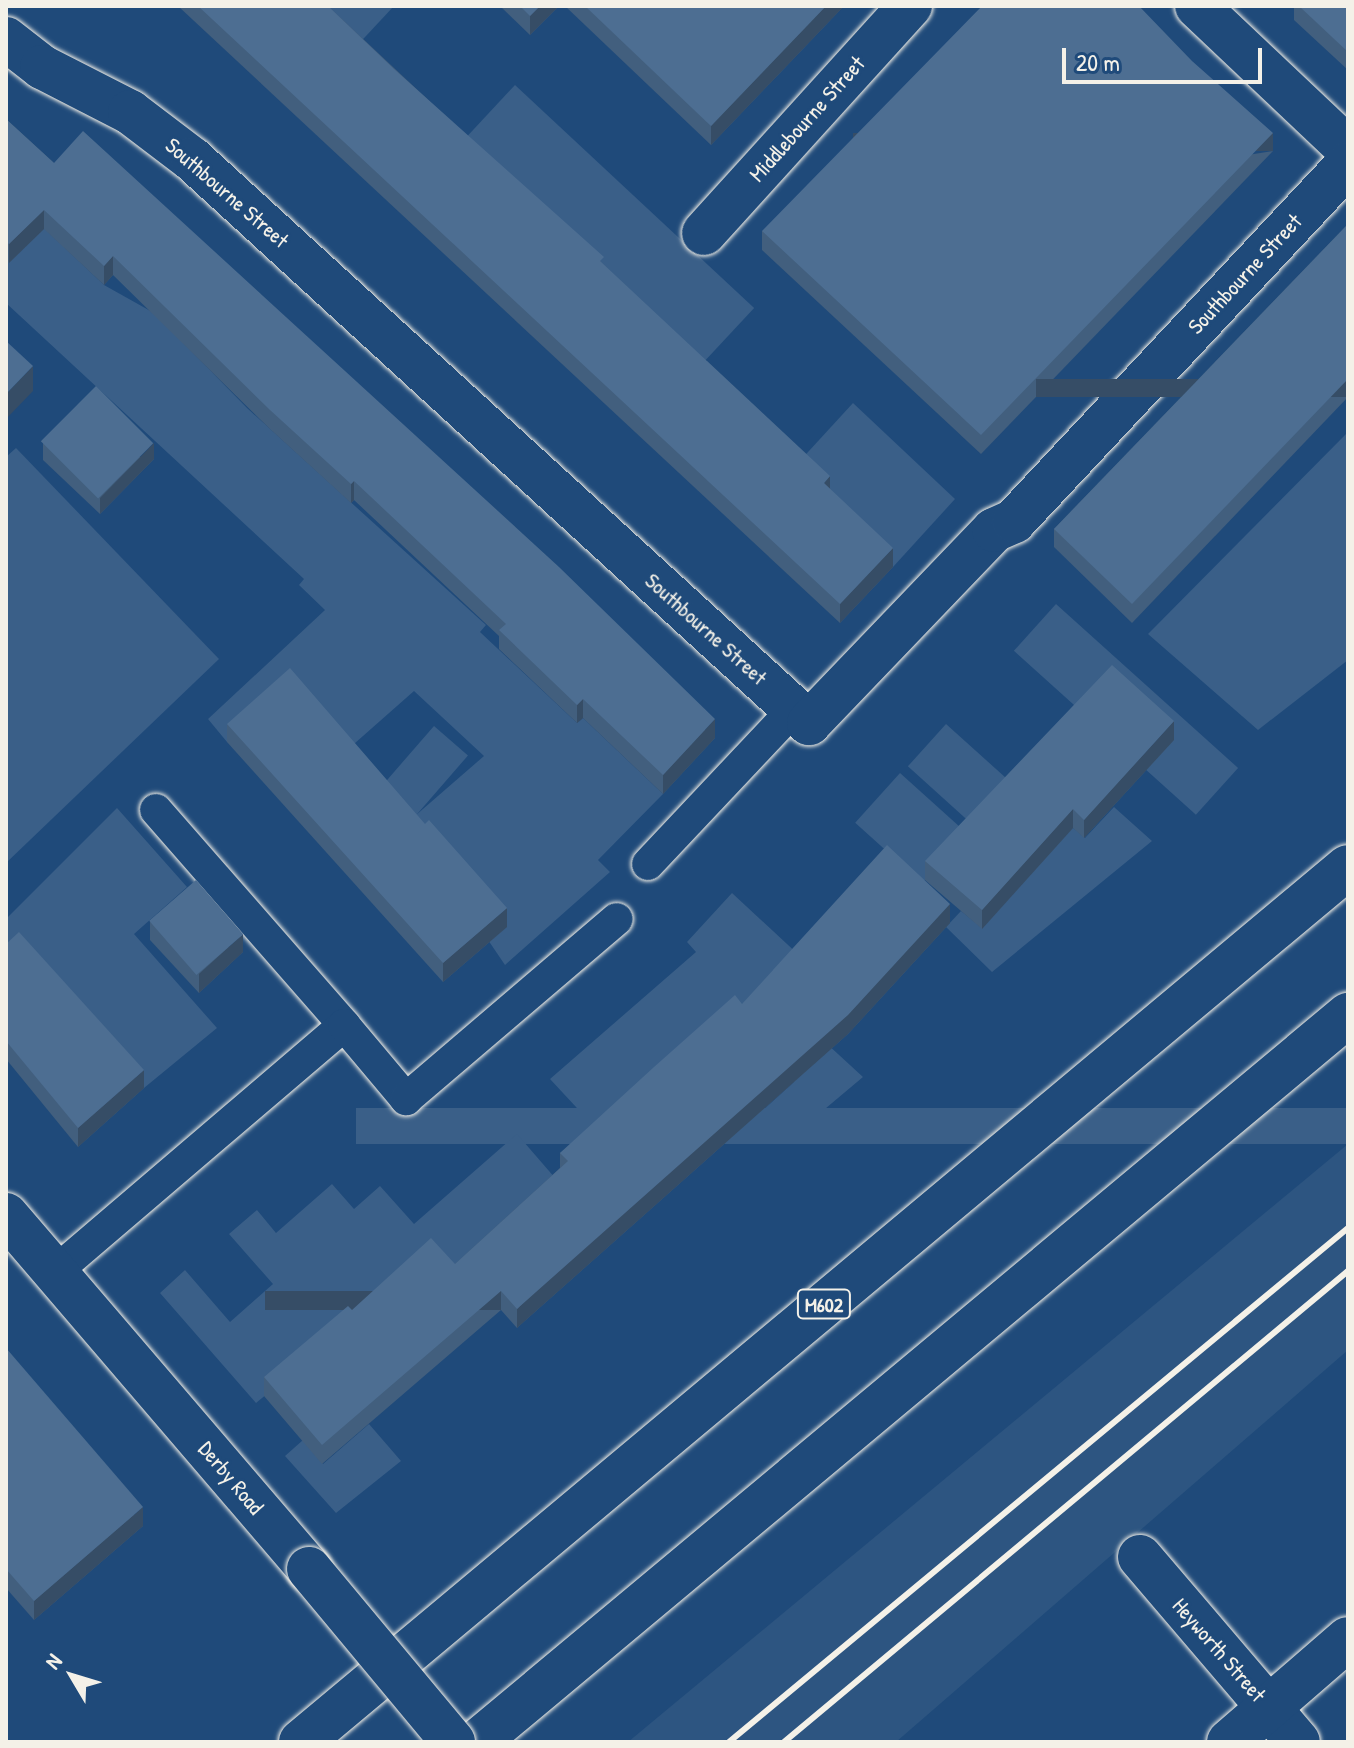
<!DOCTYPE html>
<style>
body{margin:0}
#map{position:relative;width:1354px;height:1748px;overflow:hidden;background:#1f4a7a;font-family:"Patrick Hand",sans-serif}
div>[style]{position:absolute}
.built>*{inset:0;background:#2d5581}
.green>*{inset:0;background:#3a5f88;transform-origin:0 0}
.roads{filter:drop-shadow(0 0 2px #f4f1e8) drop-shadow(0 0 2px #f4f1e8)}
.lane>*{height:32px;margin:-16px;padding:0 16px;transform-origin:16px;border-radius:16px;background:#1f4a7a}
.street>*{height:44px;margin:-22px;padding:0 22px;transform-origin:22px;border-radius:22px;background:#1f4a7a}
.highway>*{height:44px;margin:-22px;padding:0 22px;transform-origin:22px;border-radius:22px;background:#1f4a7a}
.rail>*{height:6px;margin:-3px;padding:0 3px;transform-origin:3px;border-radius:3px;background:#f4f1e8}
.bridges{filter:drop-shadow(0 0 2px #f4f1e8) drop-shadow(0 0 2px #f4f1e8)}
.street-bridge>*{height:44px;margin:-22px;padding:0 22px;transform-origin:22px;border-radius:22px;background:#1f4a7a}
.wall>*{inset:0;background:#425f7e}
.shaded-wall>*{inset:0;background:#364d66;transform-origin:0 0}
.building>*{inset:0;background:#4d6e92;transform-origin:0 0}
span{translate:-50% -50%;white-space:nowrap;text-align:center;line-height:1.15;-webkit-text-stroke:6px #1f4a7a;paint-order:stroke}
.shield-label span{padding:2px 6px;background:#1f4a7a;border:2px solid;border-radius:6px;-webkit-text-stroke-width:0}
.shield-label{font-size:20px;color:#f4f1e8;font-weight:700}
.street-label{font-size:22px;color:#f4f1e8}
.frame{position:absolute;inset:0;border:8px solid #f4f1e8;pointer-events:none}
.north{position:absolute;left:32px;top:1636px;width:80px;height:80px;-webkit-text-stroke:6px #1f4a7a;paint-order:stroke;rotate:308deg;font-size:22px;font-weight:700;line-height:32px;text-align:center;color:#f4f1e8}
.north::after{content:'';display:block;margin:auto;width:28px;height:36px;background:#f4f1e8;clip-path:polygon(50% 0,100% 100%,50% 72%,0 100%)}
.scale{position:absolute;left:1062px;top:48px;width:200px;height:36px;box-sizing:border-box;border:4px solid #f4f1e8;border-top:0;padding-left:10px;font-size:24px;line-height:28px;white-space:nowrap;color:#f4f1e8;-webkit-text-stroke:6px #1f4a7a;paint-order:stroke}
</style>
<div id="map">
<div class="built">
<i style="clip-path:polygon(1348px 1144px,1348px 1350px,896px 1742px,628px 1742px)"></i>
</div>
<div class="green">
<i style="clip-path:polygon(310px 6px,394px 6px,324px 81px)"></i>
<i style="left:515px;top:85px;width:327px;height:83px;rotate:43deg"></i>
<i style="clip-path:polygon(6px 192px,104px 285px,154px 313px,247px 408px,486px 625px,480px 632px,577px 723px,583px 718px,663px 794px,598px 860px,610px 872px,505px 965px,408px 822px,484px 756px,414px 691px,346px 751px,227px 742px,208px 719px,325px 610px,299px 585px,304px 579px,6px 303px)"></i>
<i style="clip-path:polygon(853px 403px,955px 499px,893px 567px,846px 523px,797px 464px)"></i>
<i style="clip-path:polygon(1348px 432px,1348px 660px,1258px 730px,1148px 634px)"></i>
<i style="clip-path:polygon(16px 448px,219px 659px,6px 863px,6px 457px)"></i>
<i style="left:1056px;top:604px;width:245px;height:63px;rotate:42deg"></i>
<i style="left:946px;top:724px;width:89px;height:57px;rotate:42deg"></i>
<i style="left:434px;top:726px;width:45px;height:84px;rotate:41deg"></i>
<i style="left:900px;top:773px;width:90px;height:67px;rotate:42deg"></i>
<i style="clip-path:polygon(1114px 807px,1152px 841px,992px 972px,946px 927px,961px 911px,982px 928px,1072px 827px,1085px 838px)"></i>
<i style="clip-path:polygon(117px 808px,187px 887px,134px 934px,217px 1028px,144px 1088px,110px 1049px,6px 962px,6px 919px)"></i>
<i style="clip-path:polygon(732px 893px,801px 957px,602px 1135px,550px 1079px,696px 952px,687px 942px)"></i>
<i style="clip-path:polygon(813px 1031px,863px 1077px,788px 1140px,762px 1111px,794px 1082px)"></i>
<i style="left:1348px;top:1108px;width:36px;height:992px;rotate:90deg"></i>
<i style="clip-path:polygon(517px 1134px,562px 1186px,467px 1272px,309px 1359px,256px 1403px,160px 1293px,185px 1270px,230px 1322px,273px 1284px,229px 1234px,257px 1210px,276px 1233px,332px 1184px,354px 1209px,380px 1186px,414px 1224px)"></i>
<i style="clip-path:polygon(369px 1424px,401px 1461px,336px 1513px,285px 1456px,303px 1440px,323px 1464px)"></i>
</div>
<div class="roads">
<div class="lane">
<i style="left:156px;top:810px;width:286px;rotate:48.8deg"></i>
<i style="left:648px;top:864px;width:213px;rotate:-46.7deg"></i>
<i style="left:55px;top:1272px;width:380px;rotate:-40.5deg"></i>
<i style="left:344px;top:1025px;width:97px;rotate:50deg"></i>
<i style="left:406px;top:1099px;width:277px;rotate:-40.5deg"></i>
</div>
<div class="street">
<i style="left:1197px;top:6px;width:208px;rotate:43.4deg"></i>
<i style="left:6px;top:39px;width:46px;rotate:37.9deg"></i>
<i style="left:42px;top:67px;width:99px;rotate:27.1deg"></i>
<i style="left:130px;top:112px;width:78px;rotate:37.2deg"></i>
<i style="left:192px;top:159px;width:836px;rotate:42.43deg"></i>
<i style="left:809px;top:723px;width:267px;rotate:-46.2deg"></i>
<i style="left:994px;top:530px;width:22px;rotate:-24deg"></i>
<i style="left:1014px;top:521px;width:489px;rotate:-46.9deg"></i>
<i style="left:704px;top:233px;width:307px;rotate:-47.8deg"></i>
<i style="left:6px;top:1215px;width:466px;rotate:49.4deg"></i>
<i style="left:1140px;top:1557px;width:243px;rotate:49.5deg"></i>
<i style="left:1229px;top:1742px;width:157px;rotate:-40.9deg"></i>
</div>
<div class="highway">
<i style="left:301px;top:1742px;width:1364px;rotate:-39.89deg"></i>
<i style="left:477px;top:1742px;width:1135px;rotate:-39.85deg"></i>
</div>
</div>
<div class="rail">
<i style="left:729px;top:1742px;width:805px;rotate:-39.71deg"></i>
<i style="left:784px;top:1742px;width:735px;rotate:-39.87deg"></i>
</div>
<div class="bridges">
<div class="street-bridge">
<i style="left:309px;top:1569px;width:225px;rotate:50.2deg"></i>
</div>
</div>
<div class="wall">
<i style="clip-path:polygon(178px 6px,328px 6px,604px 265px,830px 489px,893px 567px,840px 623px)"></i>
<i style="clip-path:polygon(500px 6px,559px 6px,530px 35px)"></i>
<i style="clip-path:polygon(565px 6px,844px 6px,711px 145px)"></i>
<i style="clip-path:polygon(1294px 6px,1348px 6px,1348px 70px,1294px 20px)"></i>
<i style="clip-path:polygon(6px 119px,54px 163px,715px 738px,663px 794px,583px 718px,577px 723px,499px 649px,499px 636px,354px 500px,351px 503px,270px 429px,113px 275px,104px 285px,44px 229px,9px 263px,6px 260px)"></i>
<i style="clip-path:polygon(1273px 151px,981px 454px,762px 250px,762px 231px)"></i>
<i style="clip-path:polygon(1348px 224px,1348px 397px,1132px 623px,1054px 547px,1054px 529px)"></i>
<i style="clip-path:polygon(43px 443px,154px 459px,100px 514px,43px 460px)"></i>
<i style="clip-path:polygon(227px 724px,507px 927px,443px 982px,227px 742px)"></i>
<i style="clip-path:polygon(1174px 740px,1084px 838px,1073px 828px,982px 929px,925px 880px,925px 861px)"></i>
<i style="clip-path:polygon(150px 921px,243px 952px,199px 993px,150px 940px)"></i>
<i style="clip-path:polygon(950px 923px,848px 1034px,517px 1328px,501px 1310px,322px 1464px,264px 1396px,264px 1377px,352px 1310px,455px 1264px,560px 1168px,560px 1153px,742px 1004px)"></i>
<i style="clip-path:polygon(6px 944px,144px 1088px,78px 1147px,6px 1059px)"></i>
<i style="clip-path:polygon(6px 1348px,143px 1526px,34px 1620px,6px 1588px)"></i>
</div>
<div class="shaded-wall">
<i style="clip-path:polygon(540px 6px,559px 6px,530px 35px,530px 16px)"></i>
<i style="clip-path:polygon(826px 6px,844px 6px,711px 145px,711px 126px)"></i>
<i style="left:1273px;top:133px;width:18px;height:420px;rotate:90deg"></i>
<i style="clip-path:polygon(44px 210px,44px 229px,9px 263px,9px 244px)"></i>
<i style="clip-path:polygon(113px 256px,113px 275px,104px 285px,104px 266px)"></i>
<i style="clip-path:polygon(33px 366px,33px 391px,6px 419px,6px 394px)"></i>
<i style="left:1348px;top:379px;width:18px;height:312px;rotate:90deg"></i>
<i style="clip-path:polygon(154px 443px,154px 459px,100px 514px,100px 498px)"></i>
<i style="clip-path:polygon(830px 476px,830px 495px,824px 483px)"></i>
<i style="clip-path:polygon(354px 481px,354px 500px,351px 503px,351px 484px)"></i>
<i style="clip-path:polygon(893px 548px,893px 567px,840px 623px,840px 604px)"></i>
<i style="clip-path:polygon(583px 699px,583px 718px,577px 723px,577px 705px)"></i>
<i style="clip-path:polygon(715px 719px,715px 738px,663px 794px,663px 775px)"></i>
<i style="clip-path:polygon(1174px 721px,1174px 740px,1084px 838px,1084px 820px)"></i>
<i style="clip-path:polygon(1073px 809px,1073px 828px,982px 929px,982px 910px)"></i>
<i style="clip-path:polygon(950px 904px,950px 923px,848px 1034px,517px 1328px,517px 1309px)"></i>
<i style="clip-path:polygon(507px 908px,507px 927px,443px 982px,443px 963px)"></i>
<i style="clip-path:polygon(243px 934px,243px 952px,199px 993px,199px 974px)"></i>
<i style="clip-path:polygon(144px 1070px,144px 1088px,78px 1147px,78px 1128px)"></i>
<i style="left:501px;top:1291px;width:19px;height:236px;rotate:90deg"></i>
<i style="clip-path:polygon(143px 1507px,143px 1526px,34px 1620px,34px 1601px)"></i>
</div>
<div class="building">
<i style="clip-path:polygon(198px 6px,328px 6px,394px 69px,604px 257px,600px 261px,830px 476px,824px 483px,893px 548px,840px 604px)"></i>
<i style="clip-path:polygon(520px 6px,540px 6px,530px 16px)"></i>
<i style="clip-path:polygon(585px 6px,826px 6px,711px 126px)"></i>
<i style="clip-path:polygon(982px 6px,1139px 6px,1192px 61px,1273px 133px,981px 435px,762px 231px)"></i>
<i style="clip-path:polygon(1299px 6px,1348px 6px,1348px 52px)"></i>
<i style="clip-path:polygon(6px 119px,54px 163px,83px 131px,559px 567px,715px 719px,663px 775px,583px 699px,577px 705px,499px 630px,506px 624px,354px 481px,351px 484px,270px 410px,113px 256px,104px 266px,44px 210px,9px 244px,6px 242px)"></i>
<i style="clip-path:polygon(1348px 224px,1348px 379px,1132px 604px,1054px 529px)"></i>
<i style="clip-path:polygon(6px 341px,33px 366px,6px 394px)"></i>
<i style="left:96px;top:386px;width:81px;height:78px;rotate:45deg"></i>
<i style="clip-path:polygon(1112px 665px,1174px 721px,1084px 820px,1073px 809px,982px 910px,925px 861px)"></i>
<i style="clip-path:polygon(290px 668px,425px 824px,429px 820px,507px 908px,443px 963px,227px 724px)"></i>
<i style="clip-path:polygon(887px 845px,950px 904px,848px 1015px,517px 1309px,501px 1291px,322px 1445px,264px 1377px,348px 1306px,352px 1310px,431px 1238px,455px 1264px,568px 1161px,560px 1153px,654px 1067px,735px 995px,742px 1004px)"></i>
<i style="left:196px;top:880px;width:72px;height:62px;rotate:49deg"></i>
<i style="clip-path:polygon(19px 932px,144px 1070px,78px 1128px,6px 1041px,6px 944px)"></i>
<i style="clip-path:polygon(6px 1348px,143px 1507px,34px 1601px,6px 1569px)"></i>
</div>
<div class="shield-label">
<span style="left:824px;top:1304px">M602</span>
</div>
<div class="street-label">
<span style="left:807px;top:119px;rotate:-48deg">Middlebourne Street</span>
<span style="left:227px;top:193px;rotate:41deg">Southbourne Street</span>
<span style="left:1245px;top:274px;rotate:-47deg">Southbourne Street</span>
<span style="left:706px;top:629px;rotate:42deg">Southbourne Street</span>
<span style="left:231px;top:1478px;rotate:50deg">Derby Road</span>
<span style="left:1219px;top:1650px;rotate:49deg">Heyworth Street</span>
</div>
<div class="frame"></div>
<div class="north">N</div>
<div class="scale">20 m</div>
</div>
